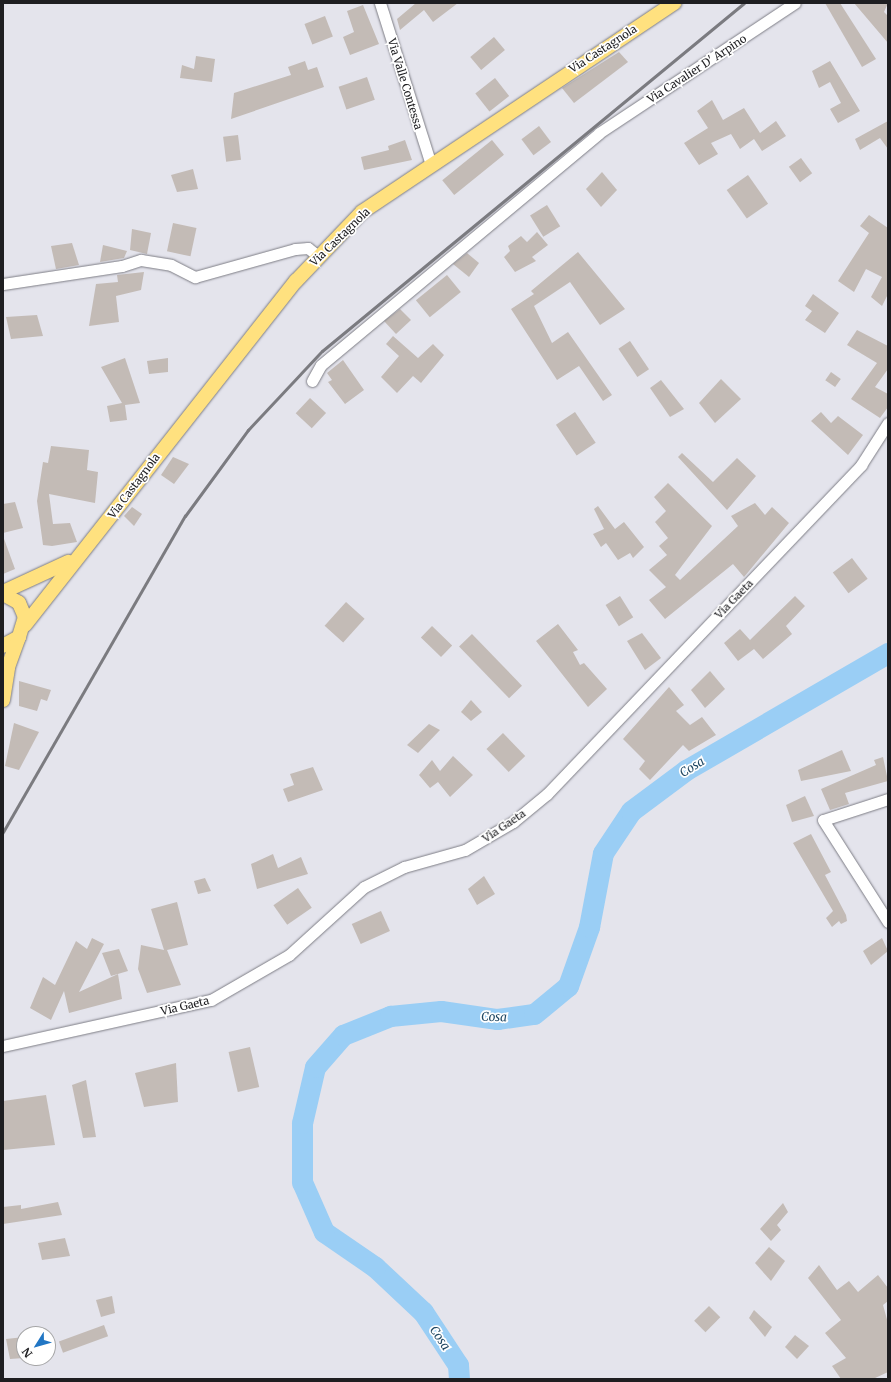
<!DOCTYPE html>
<style>
body{margin:0}
#map{position:relative;width:891px;height:1382px;overflow:hidden;background:#e4e4ec;font-family:Merriweather,serif}
div>[style]{position:absolute}
.river>*{height:21px;margin:-10.5px;padding:0 10.5px;transform-origin:10.5px;border-radius:10.5px;background:#9acef5}
.building>*{inset:0;background:#c3bbb6;transform-origin:0 0}
.roads{filter:drop-shadow(0 0 1px #7d7d85) drop-shadow(0 0 1px #7d7d85)}
.minor>*{height:11px;margin:-5.5px;padding:0 5.5px;transform-origin:5.5px;border-radius:5.5px;background:#fff}
.major>*{height:14px;margin:-7px;padding:0 7px;transform-origin:7px;border-radius:7px;background:#ffe17f}
.rail>*{height:3px;margin:-1.5px;padding:0 1.5px;transform-origin:1.5px;border-radius:1.5px;background:#7b7b80}
span{translate:-50% -50%;white-space:nowrap;text-align:center;line-height:1.15;-webkit-text-stroke:3.5px #fff;paint-order:stroke}
.street-label{font-size:11px;color:#1e1e21}
.water-label{font-size:12px;color:#214863;font-style:italic}
.frame{position:absolute;inset:0;border:4px solid #1e1e21;pointer-events:none}
.north{position:absolute;left:16px;top:1326px;width:40px;height:40px;box-sizing:border-box;background:#fff;border:1px solid #a5a5a6;border-radius:50%;rotate:233deg;font-size:11px;font-weight:700;line-height:16px;text-align:center;color:#1e1e21}
.north::after{content:'';display:block;margin:auto;width:14px;height:18px;background:#2176c4;clip-path:polygon(50% 0,100% 100%,50% 72%,0 100%)}
</style>
<div id="map">
<div class="river">
<i style="left:459px;top:1379px;width:14px;rotate:-94deg"></i>
<i style="left:458px;top:1365px;width:64px;rotate:-123.4deg"></i>
<i style="left:423px;top:1312px;width:66px;rotate:-136.8deg"></i>
<i style="left:375px;top:1267px;width:62px;rotate:-145.5deg"></i>
<i style="left:324px;top:1232px;width:55px;rotate:-113.7deg"></i>
<i style="left:302px;top:1182px;width:59px;rotate:-90deg"></i>
<i style="left:302px;top:1123px;width:57px;rotate:-76.9deg"></i>
<i style="left:315px;top:1067px;width:43px;rotate:-48.8deg"></i>
<i style="left:343px;top:1035px;width:51px;rotate:-22deg"></i>
<i style="left:390px;top:1016px;width:51px;rotate:-5.6deg"></i>
<i style="left:441px;top:1011px;width:57px;rotate:8.1deg"></i>
<i style="left:497px;top:1019px;width:37px;rotate:-8deg"></i>
<i style="left:534px;top:1014px;width:44px;rotate:-39.5deg"></i>
<i style="left:568px;top:986px;width:63px;rotate:-70.4deg"></i>
<i style="left:589px;top:927px;width:75px;rotate:-79.3deg"></i>
<i style="left:603px;top:853px;width:50px;rotate:-56.3deg"></i>
<i style="left:631px;top:811px;width:69px;rotate:-36.7deg"></i>
<i style="left:686px;top:770px;width:233px;rotate:-30.1deg"></i>
</div>
<div class="building">
<i style="clip-path:polygon(416px 3px,458px 3px,433px 22px,424px 10px,400px 30px,397px 19px)"></i>
<i style="clip-path:polygon(825px 3px,840px 3px,876px 59px,862px 67px)"></i>
<i style="clip-path:polygon(854px 3px,888px 3px,884px 12px,888px 16px,888px 43px)"></i>
<i style="clip-path:polygon(363px 5px,379px 44px,350px 55px,343px 37px,354px 32px,347px 11px)"></i>
<i style="left:325px;top:16px;width:22px;height:22px;rotate:69deg"></i>
<i style="left:494px;top:37px;width:17px;height:31px;rotate:50deg"></i>
<i style="clip-path:polygon(619px 52px,628px 62px,574px 103px,562px 88px)"></i>
<i style="clip-path:polygon(196px 56px,215px 59px,212px 82px,180px 78px,182px 65px,194px 69px)"></i>
<i style="clip-path:polygon(305px 61px,308px 70px,317px 67px,324px 87px,231px 119px,234px 93px,291px 75px,288px 67px)"></i>
<i style="clip-path:polygon(830px 61px,860px 111px,838px 123px,830px 109px,841px 103px,830px 82px,819px 88px,812px 71px)"></i>
<i style="left:367px;top:77px;width:24px;height:30px;rotate:71deg"></i>
<i style="left:495px;top:78px;width:23px;height:25px;rotate:52deg"></i>
<i style="clip-path:polygon(712px 100px,723px 120px,744px 108px,760px 133px,776px 121px,786px 136px,762px 151px,754px 139px,740px 149px,731px 134px,711px 143px,718px 154px,699px 165px,684px 143px,708px 128px,697px 111px)"></i>
<i style="clip-path:polygon(888px 121px,888px 149px,880px 138px,860px 150px,855px 139px)"></i>
<i style="left:539px;top:126px;width:20px;height:22px;rotate:53deg"></i>
<i style="left:238px;top:135px;width:25px;height:15px;rotate:83deg"></i>
<i style="clip-path:polygon(405px 140px,412px 160px,364px 170px,361px 157px,389px 150px,388px 146px)"></i>
<i style="left:492px;top:140px;width:19px;height:64px;rotate:51deg"></i>
<i style="left:801px;top:158px;width:19px;height:15px;rotate:54deg"></i>
<i style="clip-path:polygon(193px 169px,198px 189px,177px 192px,171px 175px)"></i>
<i style="clip-path:polygon(602px 172px,617px 190px,601px 207px,586px 189px)"></i>
<i style="left:748px;top:175px;width:35px;height:26px;rotate:55deg"></i>
<i style="left:547px;top:205px;width:25px;height:20px;rotate:58deg"></i>
<i style="clip-path:polygon(869px 215px,888px 228px,888px 294px,882px 306px,871px 297px,882px 277px,866px 269px,854px 292px,838px 281px,869px 233px,860px 226px)"></i>
<i style="left:173px;top:223px;width:24px;height:29px;rotate:12deg"></i>
<i style="clip-path:polygon(132px 229px,151px 233px,147px 254px,130px 250px)"></i>
<i style="clip-path:polygon(537px 232px,548px 245px,532px 257px,536px 261px,515px 272px,504px 257px,510px 251px,508px 246px,521px 236px,527px 242px)"></i>
<i style="clip-path:polygon(72px 243px,79px 265px,56px 269px,51px 246px)"></i>
<i style="clip-path:polygon(103px 245px,127px 251px,124px 258px,100px 262px)"></i>
<i style="clip-path:polygon(578px 252px,625px 309px,600px 325px,570px 282px,534px 306px,552px 343px,568px 332px,612px 395px,603px 401px,579px 366px,557px 380px,511px 309px,534px 294px,531px 291px)"></i>
<i style="clip-path:polygon(467px 253px,479px 263px,469px 277px,453px 264px)"></i>
<i style="clip-path:polygon(144px 272px,141px 290px,116px 296px,119px 322px,89px 326px,96px 284px,118px 282px,117px 275px)"></i>
<i style="left:447px;top:275px;width:22px;height:40px;rotate:51deg"></i>
<i style="clip-path:polygon(813px 294px,839px 313px,825px 333px,805px 320px,812px 311px,805px 306px)"></i>
<i style="clip-path:polygon(400px 309px,411px 320px,396px 334px,384px 321px)"></i>
<i style="clip-path:polygon(37px 315px,43px 336px,11px 339px,6px 317px)"></i>
<i style="clip-path:polygon(857px 330px,888px 346px,888px 369px,875px 387px,888px 394px,888px 407px,880px 418px,851px 399px,877px 363px,847px 345px)"></i>
<i style="clip-path:polygon(393px 336px,418px 358px,433px 344px,444px 355px,421px 383px,413px 376px,397px 393px,381px 377px,399px 356px,386px 344px)"></i>
<i style="left:630px;top:341px;width:34px;height:14px;rotate:56deg"></i>
<i style="clip-path:polygon(125px 358px,140px 403px,125px 405px,127px 420px,110px 422px,107px 406px,122px 403px,101px 367px)"></i>
<i style="clip-path:polygon(168px 358px,168px 372px,149px 374px,147px 361px)"></i>
<i style="clip-path:polygon(343px 360px,364px 390px,345px 404px,328px 382px,332px 380px,327px 373px)"></i>
<i style="left:831px;top:372px;width:12px;height:10px;rotate:35deg"></i>
<i style="clip-path:polygon(721px 379px,741px 399px,715px 423px,699px 403px)"></i>
<i style="clip-path:polygon(661px 380px,684px 409px,670px 417px,650px 388px)"></i>
<i style="left:310px;top:398px;width:22px;height:21px;rotate:43deg"></i>
<i style="left:575px;top:412px;width:37px;height:23px;rotate:56deg"></i>
<i style="clip-path:polygon(821px 412px,831px 423px,838px 416px,863px 435px,848px 455px,811px 421px)"></i>
<i style="clip-path:polygon(51px 446px,89px 450px,87px 470px,98px 472px,95px 503px,49px 494px,53px 524px,70px 523px,77px 542px,52px 546px,43px 545px,37px 501px,43px 462px,48px 463px)"></i>
<i style="clip-path:polygon(682px 453px,713px 482px,737px 458px,756px 476px,727px 510px,678px 457px)"></i>
<i style="clip-path:polygon(173px 457px,189px 464px,174px 484px,161px 475px)"></i>
<i style="clip-path:polygon(668px 483px,712px 526px,675px 575px,680px 580px,738px 526px,731px 516px,755px 503px,765px 515px,772px 507px,789px 523px,744px 577px,733px 564px,665px 619px,649px 600px,666px 587px,649px 570px,667px 555px,659px 546px,668px 538px,655px 522px,666px 511px,654px 497px)"></i>
<i style="clip-path:polygon(15px 502px,23px 528px,3px 533px,3px 504px)"></i>
<i style="clip-path:polygon(598px 506px,615px 529px,624px 522px,644px 547px,633px 558px,630px 553px,618px 560px,606px 543px,601px 547px,593px 534px,604px 529px,594px 509px)"></i>
<i style="clip-path:polygon(132px 507px,142px 514px,134px 526px,124px 516px)"></i>
<i style="clip-path:polygon(3px 536px,15px 569px,3px 574px)"></i>
<i style="left:852px;top:558px;width:26px;height:24px;rotate:53deg"></i>
<i style="left:620px;top:596px;width:25px;height:17px;rotate:58deg"></i>
<i style="clip-path:polygon(795px 596px,805px 606px,786px 626px,792px 634px,763px 659px,754px 649px,738px 661px,724px 643px,740px 629px,750px 640px)"></i>
<i style="left:346px;top:602px;width:25px;height:32px;rotate:42deg"></i>
<i style="clip-path:polygon(558px 624px,578px 650px,573px 652px,580px 665px,584px 663px,607px 689px,588px 707px,536px 641px)"></i>
<i style="left:432px;top:626px;width:28px;height:16px;rotate:44deg"></i>
<i style="clip-path:polygon(642px 633px,661px 658px,645px 670px,627px 641px)"></i>
<i style="left:472px;top:634px;width:72px;height:18px;rotate:46deg"></i>
<i style="clip-path:polygon(710px 671px,725px 689px,705px 708px,691px 690px)"></i>
<i style="clip-path:polygon(19px 681px,51px 690px,47px 701px,41px 699px,37px 711px,19px 706px)"></i>
<i style="clip-path:polygon(669px 687px,684px 705px,676px 711px,690px 725px,702px 717px,716px 735px,689px 751px,683px 745px,650px 780px,639px 769px,645px 761px,623px 739px)"></i>
<i style="clip-path:polygon(471px 700px,482px 712px,471px 721px,461px 712px)"></i>
<i style="clip-path:polygon(14px 723px,39px 732px,19px 770px,5px 766px)"></i>
<i style="clip-path:polygon(429px 724px,440px 730px,418px 753px,407px 745px)"></i>
<i style="left:503px;top:733px;width:32px;height:23px;rotate:46deg"></i>
<i style="clip-path:polygon(842px 750px,851px 771px,801px 781px,798px 770px)"></i>
<i style="clip-path:polygon(453px 756px,473px 775px,450px 797px,438px 782px,430px 788px,419px 775px,432px 760px,440px 771px)"></i>
<i style="clip-path:polygon(883px 757px,888px 781px,845px 793px,849px 804px,830px 810px,821px 789px,876px 765px,874px 760px)"></i>
<i style="clip-path:polygon(313px 767px,323px 790px,288px 802px,283px 789px,294px 785px,290px 774px)"></i>
<i style="clip-path:polygon(805px 796px,814px 816px,792px 822px,786px 805px)"></i>
<i style="clip-path:polygon(811px 834px,831px 872px,825px 875px,846px 915px,847px 921px,841px 924px,839px 921px,832px 927px,826px 918px,833px 911px,793px 843px)"></i>
<i style="clip-path:polygon(273px 854px,278px 868px,301px 857px,308px 874px,257px 889px,251px 864px)"></i>
<i style="clip-path:polygon(484px 876px,495px 894px,477px 905px,468px 889px)"></i>
<i style="clip-path:polygon(205px 878px,211px 891px,198px 894px,194px 881px)"></i>
<i style="left:298px;top:888px;width:24px;height:30px;rotate:55deg"></i>
<i style="clip-path:polygon(177px 902px,188px 945px,167px 950px,181px 985px,147px 993px,138px 969px,141px 945px,164px 950px,151px 909px)"></i>
<i style="left:381px;top:911px;width:22px;height:32px;rotate:66deg"></i>
<i style="clip-path:polygon(92px 938px,104px 944px,79px 992px,118px 974px,122px 999px,69px 1013px,64px 991px,51px 1020px,30px 1008px,43px 977px,55px 985px,76px 941px,87px 949px)"></i>
<i style="clip-path:polygon(882px 938px,888px 951px,871px 965px,863px 951px)"></i>
<i style="clip-path:polygon(119px 949px,128px 971px,111px 976px,102px 953px)"></i>
<i style="left:250px;top:1047px;width:41px;height:22px;rotate:77deg"></i>
<i style="clip-path:polygon(176px 1063px,178px 1102px,144px 1107px,135px 1073px)"></i>
<i style="clip-path:polygon(86px 1080px,96px 1137px,83px 1138px,72px 1085px)"></i>
<i style="clip-path:polygon(46px 1095px,55px 1145px,3px 1150px,3px 1101px)"></i>
<i style="clip-path:polygon(58px 1202px,62px 1215px,3px 1224px,3px 1207px,21px 1205px,21px 1209px)"></i>
<i style="clip-path:polygon(783px 1203px,788px 1212px,777px 1225px,781px 1230px,771px 1241px,760px 1229px)"></i>
<i style="clip-path:polygon(65px 1238px,70px 1256px,42px 1260px,38px 1243px)"></i>
<i style="clip-path:polygon(769px 1247px,785px 1261px,771px 1281px,755px 1263px)"></i>
<i style="clip-path:polygon(819px 1265px,837px 1290px,849px 1281px,858px 1292px,878px 1275px,888px 1288px,888px 1301px,883px 1305px,888px 1323px,888px 1372px,873px 1379px,841px 1379px,832px 1366px,846px 1358px,825px 1333px,841px 1320px,808px 1278px)"></i>
<i style="clip-path:polygon(112px 1296px,115px 1313px,101px 1317px,96px 1300px)"></i>
<i style="left:709px;top:1306px;width:16px;height:21px;rotate:45deg"></i>
<i style="clip-path:polygon(754px 1310px,772px 1327px,765px 1337px,749px 1318px)"></i>
<i style="left:104px;top:1325px;width:12px;height:48px;rotate:70deg"></i>
<i style="clip-path:polygon(795px 1335px,809px 1346px,797px 1359px,785px 1347px)"></i>
<i style="clip-path:polygon(24px 1337px,24px 1358px,10px 1359px,6px 1339px)"></i>
</div>
<div class="roads">
<div class="minor">
<i style="left:380px;top:3px;width:170px;rotate:72.5deg"></i>
<i style="left:3px;top:284px;width:120px;rotate:-8.6deg"></i>
<i style="left:122px;top:266px;width:20px;rotate:-18deg"></i>
<i style="left:141px;top:260px;width:30px;rotate:9deg"></i>
<i style="left:171px;top:265px;width:27px;rotate:27deg"></i>
<i style="left:195px;top:277px;width:104px;rotate:-15.6deg"></i>
<i style="left:295px;top:249px;width:13px;rotate:-4deg"></i>
<i style="left:308px;top:248px;width:14px;rotate:39deg"></i>
<i style="left:312px;top:381px;width:18px;rotate:-61deg"></i>
<i style="left:321px;top:365px;width:362px;rotate:-39.8deg"></i>
<i style="left:599px;top:133px;width:235px;rotate:-33.6deg"></i>
<i style="left:888px;top:799px;width:68px;rotate:162.1deg"></i>
<i style="left:823px;top:820px;width:121px;rotate:57.5deg"></i>
<i style="left:3px;top:1046px;width:213px;rotate:-12.5deg"></i>
<i style="left:211px;top:1000px;width:90px;rotate:-30deg"></i>
<i style="left:289px;top:955px;width:101px;rotate:-42.2deg"></i>
<i style="left:364px;top:887px;width:45px;rotate:-26.6deg"></i>
<i style="left:404px;top:867px;width:63px;rotate:-15.6deg"></i>
<i style="left:465px;top:850px;width:56px;rotate:-30.3deg"></i>
<i style="left:513px;top:822px;width:44px;rotate:-39.5deg"></i>
<i style="left:547px;top:794px;width:455px;rotate:-46.3deg"></i>
<i style="left:861px;top:465px;width:50px;rotate:-57.3deg"></i>
</div>
<div class="major">
<i style="left:3px;top:592px;width:72px;rotate:-24.8deg"></i>
<i style="left:3px;top:594px;width:18px;rotate:29deg"></i>
<i style="left:19px;top:603px;width:15px;rotate:67deg"></i>
<i style="left:25px;top:617px;width:21px;rotate:107deg"></i>
<i style="left:19px;top:637px;width:18px;rotate:151deg"></i>
<i style="left:25px;top:625px;width:438px;rotate:-51.8deg"></i>
<i style="left:296px;top:281px;width:95px;rotate:-46.3deg"></i>
<i style="left:362px;top:212px;width:376px;rotate:-33.8deg"></i>
<i style="left:3px;top:700px;width:33px;rotate:-81deg"></i>
<i style="left:8px;top:667px;width:32px;rotate:-70deg"></i>
</div>
</div>
<div class="rail">
<i style="left:3px;top:832px;width:365px;rotate:-60.1deg"></i>
<i style="left:185px;top:516px;width:107px;rotate:-53.8deg"></i>
<i style="left:248px;top:430px;width:108px;rotate:-46.9deg"></i>
<i style="left:322px;top:351px;width:547px;rotate:-39.51deg"></i>
</div>
<div class="street-label">
<span style="left:603px;top:49px;rotate:-33deg">Via Castagnola</span>
<span style="left:697px;top:69px;rotate:-33deg">Via Cavalier D' Arpino</span>
<span style="left:405px;top:84px;rotate:73deg">Via Valle Contessa</span>
<span style="left:340px;top:237px;rotate:-44deg">Via Castagnola</span>
<span style="left:134px;top:486px;rotate:-53deg">Via Castagnola</span>
<span style="left:734px;top:599px;rotate:-46deg">Via Gaeta</span>
<span style="left:504px;top:826px;rotate:-34deg">Via Gaeta</span>
<span style="left:185px;top:1006px;rotate:-13deg">Via Gaeta</span>
</div>
<div class="water-label">
<span style="left:692px;top:767px;rotate:-32deg">Cosa</span>
<span style="left:494px;top:1017px;rotate:1deg">Cosa</span>
<span style="left:440px;top:1338px;rotate:56deg">Cosa</span>
</div>
<div class="frame"></div>
<div class="north">N</div>
</div>
